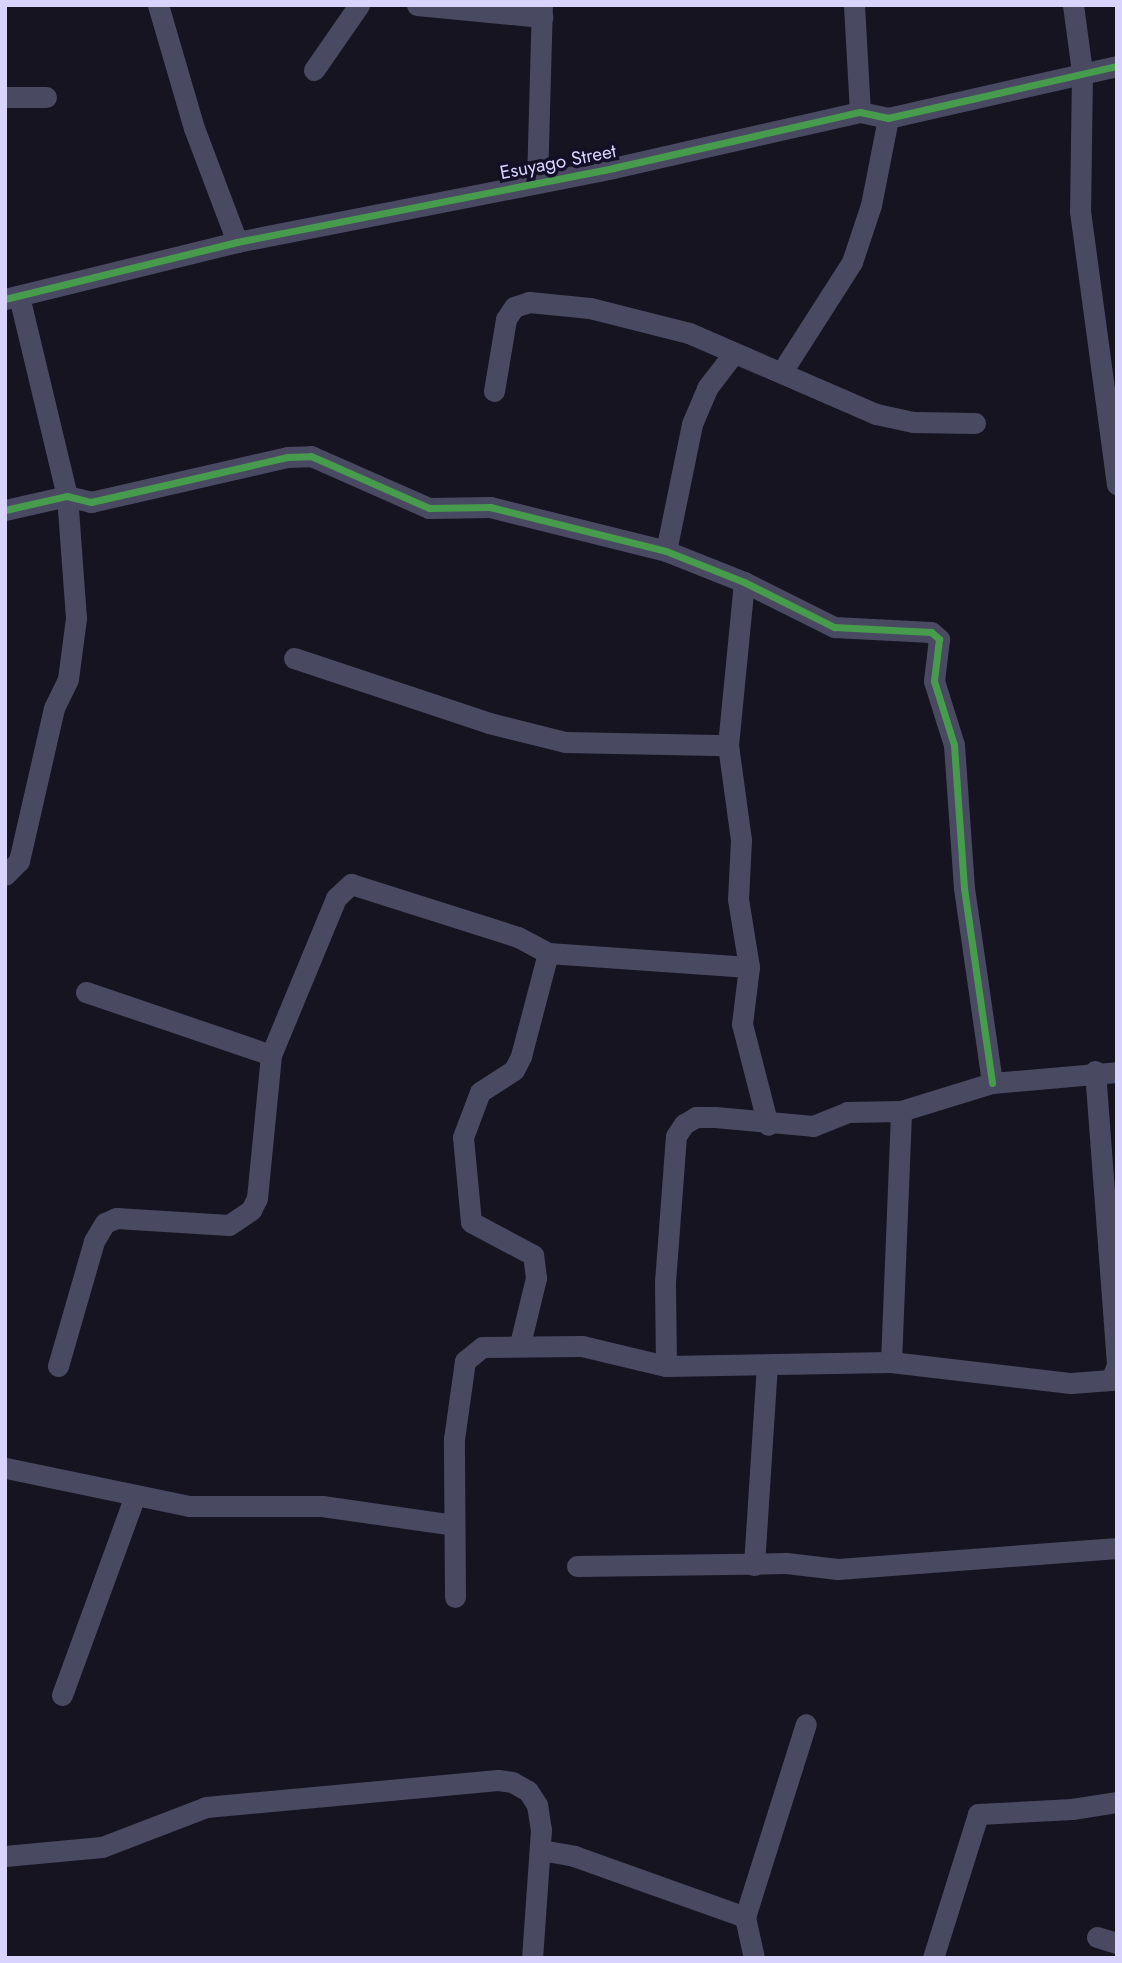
<!DOCTYPE html>
<style>
body{margin:0}
#map{position:relative;width:1122px;height:1963px;overflow:hidden;background:#161421;font-family:Jost,sans-serif}
div>[style]{position:absolute}
.minor>*{height:21px;margin:-10.5px;padding:0 10.5px;transform-origin:10.5px;border-radius:10.5px;background:#4a4962}
.cycleway>*{height:7px;margin:-3.5px;padding:0 3.5px;transform-origin:3.5px;border-radius:3.5px;background:#469c4c}
span{translate:-50% -50%;white-space:nowrap;text-align:center;line-height:1.15;-webkit-text-stroke:7px #130f26;paint-order:stroke}
.street-label{font-size:19px;color:#d9d4ff}
.frame{position:absolute;inset:0;border:7px solid #d9d4ff;pointer-events:none}
</style>
<div id="map">
<div class="minor">
<i style="left:158px;top:5px;width:128px;rotate:73.7deg"></i>
<i style="left:194px;top:128px;width:122px;rotate:69.3deg"></i>
<i style="left:417px;top:5px;width:126px;rotate:5.5deg"></i>
<i style="left:854px;top:5px;width:107px;rotate:86.8deg"></i>
<i style="left:1073px;top:5px;width:68px;rotate:82.3deg"></i>
<i style="left:1082px;top:72px;width:139px;rotate:90.8deg"></i>
<i style="left:1080px;top:211px;width:276px;rotate:82.3deg"></i>
<i style="left:314px;top:70px;width:79px;rotate:-55.3deg"></i>
<i style="left:5px;top:97px;width:41px"></i>
<i style="left:537px;top:182px;width:177px;rotate:-88.4deg"></i>
<i style="left:5px;top:299px;width:239px;rotate:-13.8deg"></i>
<i style="left:237px;top:242px;width:383px;rotate:-11.1deg"></i>
<i style="left:613px;top:168px;width:253px;rotate:-12.8deg"></i>
<i style="left:860px;top:112px;width:29px;rotate:12deg"></i>
<i style="left:888px;top:118px;width:235px;rotate:-12.8deg"></i>
<i style="left:783px;top:370px;width:128px;rotate:-57.4deg"></i>
<i style="left:852px;top:262px;width:60px;rotate:-71.6deg"></i>
<i style="left:871px;top:205px;width:89px;rotate:-78.9deg"></i>
<i style="left:494px;top:391px;width:73px;rotate:-80.5deg"></i>
<i style="left:506px;top:319px;width:14px;rotate:-56deg"></i>
<i style="left:514px;top:307px;width:16px;rotate:-18deg"></i>
<i style="left:529px;top:302px;width:61px;rotate:5.6deg"></i>
<i style="left:590px;top:308px;width:102px;rotate:14.2deg"></i>
<i style="left:689px;top:333px;width:204px;rotate:23.4deg"></i>
<i style="left:876px;top:414px;width:38px;rotate:12deg"></i>
<i style="left:913px;top:422px;width:62px;rotate:0.9deg"></i>
<i style="left:5px;top:510px;width:64px;rotate:-12.7deg"></i>
<i style="left:67px;top:496px;width:25px;rotate:14deg"></i>
<i style="left:91px;top:502px;width:201px;rotate:-12.9deg"></i>
<i style="left:287px;top:457px;width:24px;rotate:-2deg"></i>
<i style="left:311px;top:456px;width:129px;rotate:23.8deg"></i>
<i style="left:429px;top:508px;width:61px;rotate:-0.9deg"></i>
<i style="left:490px;top:507px;width:181px;rotate:14deg"></i>
<i style="left:666px;top:551px;width:84px;rotate:21.7deg"></i>
<i style="left:744px;top:582px;width:101px;rotate:26.6deg"></i>
<i style="left:834px;top:627px;width:97px;rotate:3deg"></i>
<i style="left:931px;top:632px;width:11px;rotate:41deg"></i>
<i style="left:939px;top:639px;width:42px;rotate:96.8deg"></i>
<i style="left:934px;top:681px;width:67px;rotate:72.6deg"></i>
<i style="left:954px;top:745px;width:143px;rotate:86deg"></i>
<i style="left:964px;top:888px;width:197px;rotate:81.8deg"></i>
<i style="left:666px;top:551px;width:130px;rotate:-78.4deg"></i>
<i style="left:692px;top:424px;width:39px;rotate:-67deg"></i>
<i style="left:707px;top:388px;width:44px;rotate:-52.4deg"></i>
<i style="left:744px;top:582px;width:164px;rotate:95.6deg"></i>
<i style="left:728px;top:745px;width:96px;rotate:82.2deg"></i>
<i style="left:741px;top:840px;width:59px;rotate:92.9deg"></i>
<i style="left:738px;top:899px;width:69px;rotate:80.8deg"></i>
<i style="left:749px;top:967px;width:57px;rotate:97deg"></i>
<i style="left:742px;top:1024px;width:104px;rotate:75.6deg"></i>
<i style="left:294px;top:658px;width:206px;rotate:18.4deg"></i>
<i style="left:489px;top:723px;width:78px;rotate:14deg"></i>
<i style="left:565px;top:742px;width:163px;rotate:1.1deg"></i>
<i style="left:5px;top:875px;width:20px;rotate:-45deg"></i>
<i style="left:19px;top:861px;width:157px;rotate:-77.1deg"></i>
<i style="left:54px;top:708px;width:32px;rotate:-64deg"></i>
<i style="left:68px;top:679px;width:62px;rotate:-82.5deg"></i>
<i style="left:76px;top:618px;width:122px;rotate:-94.2deg"></i>
<i style="left:67px;top:496px;width:206px;rotate:-103.5deg"></i>
<i style="left:86px;top:992px;width:195px;rotate:18.8deg"></i>
<i style="left:1095px;top:1071px;width:293px;rotate:85.7deg"></i>
<i style="left:520px;top:1344px;width:68px;rotate:-76.4deg"></i>
<i style="left:536px;top:1278px;width:23px;rotate:-97deg"></i>
<i style="left:533px;top:1255px;width:70px;rotate:-152deg"></i>
<i style="left:471px;top:1222px;width:85px;rotate:-95.4deg"></i>
<i style="left:463px;top:1137px;width:48px;rotate:-69.3deg"></i>
<i style="left:480px;top:1092px;width:40px;rotate:-32.9deg"></i>
<i style="left:514px;top:1070px;width:16px;rotate:-63deg"></i>
<i style="left:521px;top:1056px;width:106px;rotate:-75.3deg"></i>
<i style="left:891px;top:1362px;width:251px;rotate:-87.7deg"></i>
<i style="left:58px;top:1366px;width:130px;rotate:-73.9deg"></i>
<i style="left:94px;top:1241px;width:21px;rotate:-59deg"></i>
<i style="left:105px;top:1223px;width:12px;rotate:-24deg"></i>
<i style="left:116px;top:1218px;width:113px;rotate:3.5deg"></i>
<i style="left:229px;top:1225px;width:27px;rotate:-34deg"></i>
<i style="left:251px;top:1210px;width:13px;rotate:-63deg"></i>
<i style="left:257px;top:1198px;width:144px;rotate:-84.4deg"></i>
<i style="left:271px;top:1055px;width:170px;rotate:-67.5deg"></i>
<i style="left:336px;top:898px;width:21px;rotate:-43deg"></i>
<i style="left:351px;top:884px;width:175px;rotate:17.6deg"></i>
<i style="left:518px;top:937px;width:34px;rotate:28deg"></i>
<i style="left:548px;top:953px;width:201px;rotate:4deg"></i>
<i style="left:666px;top:1366px;width:84px;rotate:-90.7deg"></i>
<i style="left:665px;top:1282px;width:146px;rotate:-85.7deg"></i>
<i style="left:676px;top:1136px;width:14px;rotate:-56deg"></i>
<i style="left:684px;top:1124px;width:14px;rotate:-30deg"></i>
<i style="left:696px;top:1117px;width:19px"></i>
<i style="left:715px;top:1117px;width:98px;rotate:5.2deg"></i>
<i style="left:813px;top:1126px;width:37px;rotate:-22deg"></i>
<i style="left:847px;top:1112px;width:54px;rotate:-1.1deg"></i>
<i style="left:901px;top:1111px;width:95px;rotate:-17.1deg"></i>
<i style="left:992px;top:1083px;width:125px;rotate:-5deg"></i>
<i style="left:6px;top:1468px;width:187px;rotate:11.7deg"></i>
<i style="left:189px;top:1506px;width:133px"></i>
<i style="left:322px;top:1506px;width:133px;rotate:8.2deg"></i>
<i style="left:754px;top:1565px;width:200px;rotate:-86.3deg"></i>
<i style="left:577px;top:1566px;width:209px;rotate:-0.8deg"></i>
<i style="left:786px;top:1563px;width:52px;rotate:6.6deg"></i>
<i style="left:838px;top:1569px;width:280px;rotate:-4.3deg"></i>
<i style="left:455px;top:1597px;width:158px;rotate:-90.4deg"></i>
<i style="left:454px;top:1439px;width:79px;rotate:-82deg"></i>
<i style="left:465px;top:1361px;width:22px;rotate:-39deg"></i>
<i style="left:482px;top:1347px;width:100px;rotate:-0.6deg"></i>
<i style="left:582px;top:1346px;width:86px;rotate:13.4deg"></i>
<i style="left:666px;top:1366px;width:225px;rotate:-1deg"></i>
<i style="left:891px;top:1362px;width:181px;rotate:6.7deg"></i>
<i style="left:1071px;top:1383px;width:40px;rotate:-4.3deg"></i>
<i style="left:1111px;top:1380px;width:16px;rotate:-68deg"></i>
<i style="left:62px;top:1695px;width:210px;rotate:-69.9deg"></i>
<i style="left:541px;top:1850px;width:34px;rotate:10deg"></i>
<i style="left:574px;top:1856px;width:182px;rotate:19.6deg"></i>
<i style="left:5px;top:1856px;width:97px;rotate:-5.3deg"></i>
<i style="left:102px;top:1847px;width:111px;rotate:-21deg"></i>
<i style="left:206px;top:1807px;width:293px;rotate:-5.3deg"></i>
<i style="left:498px;top:1780px;width:14px;rotate:8deg"></i>
<i style="left:512px;top:1782px;width:18px;rotate:29deg"></i>
<i style="left:528px;top:1791px;width:17px;rotate:57deg"></i>
<i style="left:537px;top:1805px;width:25px;rotate:81deg"></i>
<i style="left:541px;top:1830px;width:128px;rotate:94deg"></i>
<i style="left:1097px;top:1937px;width:21px;rotate:17deg"></i>
<i style="left:754px;top:1958px;width:42px;rotate:-102.4deg"></i>
<i style="left:745px;top:1917px;width:202px;rotate:-72.5deg"></i>
<i style="left:933px;top:1958px;width:151px;rotate:-72.6deg"></i>
<i style="left:978px;top:1814px;width:94px;rotate:-3deg"></i>
<i style="left:1072px;top:1809px;width:46px;rotate:-8.8deg"></i>
</div>
<div class="cycleway">
<i style="left:5px;top:299px;width:239px;rotate:-13.8deg"></i>
<i style="left:237px;top:242px;width:383px;rotate:-11.1deg"></i>
<i style="left:613px;top:168px;width:253px;rotate:-12.8deg"></i>
<i style="left:860px;top:112px;width:29px;rotate:12deg"></i>
<i style="left:888px;top:118px;width:235px;rotate:-12.8deg"></i>
<i style="left:5px;top:510px;width:64px;rotate:-12.7deg"></i>
<i style="left:67px;top:496px;width:25px;rotate:14deg"></i>
<i style="left:91px;top:502px;width:201px;rotate:-12.9deg"></i>
<i style="left:287px;top:457px;width:24px;rotate:-2deg"></i>
<i style="left:311px;top:456px;width:129px;rotate:23.8deg"></i>
<i style="left:429px;top:508px;width:61px;rotate:-0.9deg"></i>
<i style="left:490px;top:507px;width:181px;rotate:14deg"></i>
<i style="left:666px;top:551px;width:84px;rotate:21.7deg"></i>
<i style="left:744px;top:582px;width:101px;rotate:26.6deg"></i>
<i style="left:834px;top:627px;width:97px;rotate:3deg"></i>
<i style="left:931px;top:632px;width:11px;rotate:41deg"></i>
<i style="left:939px;top:639px;width:42px;rotate:96.8deg"></i>
<i style="left:934px;top:681px;width:67px;rotate:72.6deg"></i>
<i style="left:954px;top:745px;width:143px;rotate:86deg"></i>
<i style="left:964px;top:888px;width:197px;rotate:81.8deg"></i>
</div>
<div class="street-label">
<span style="left:558px;top:162px;rotate:-11deg">Esuyago Street</span>
</div>
<div class="frame"></div>
</div>
